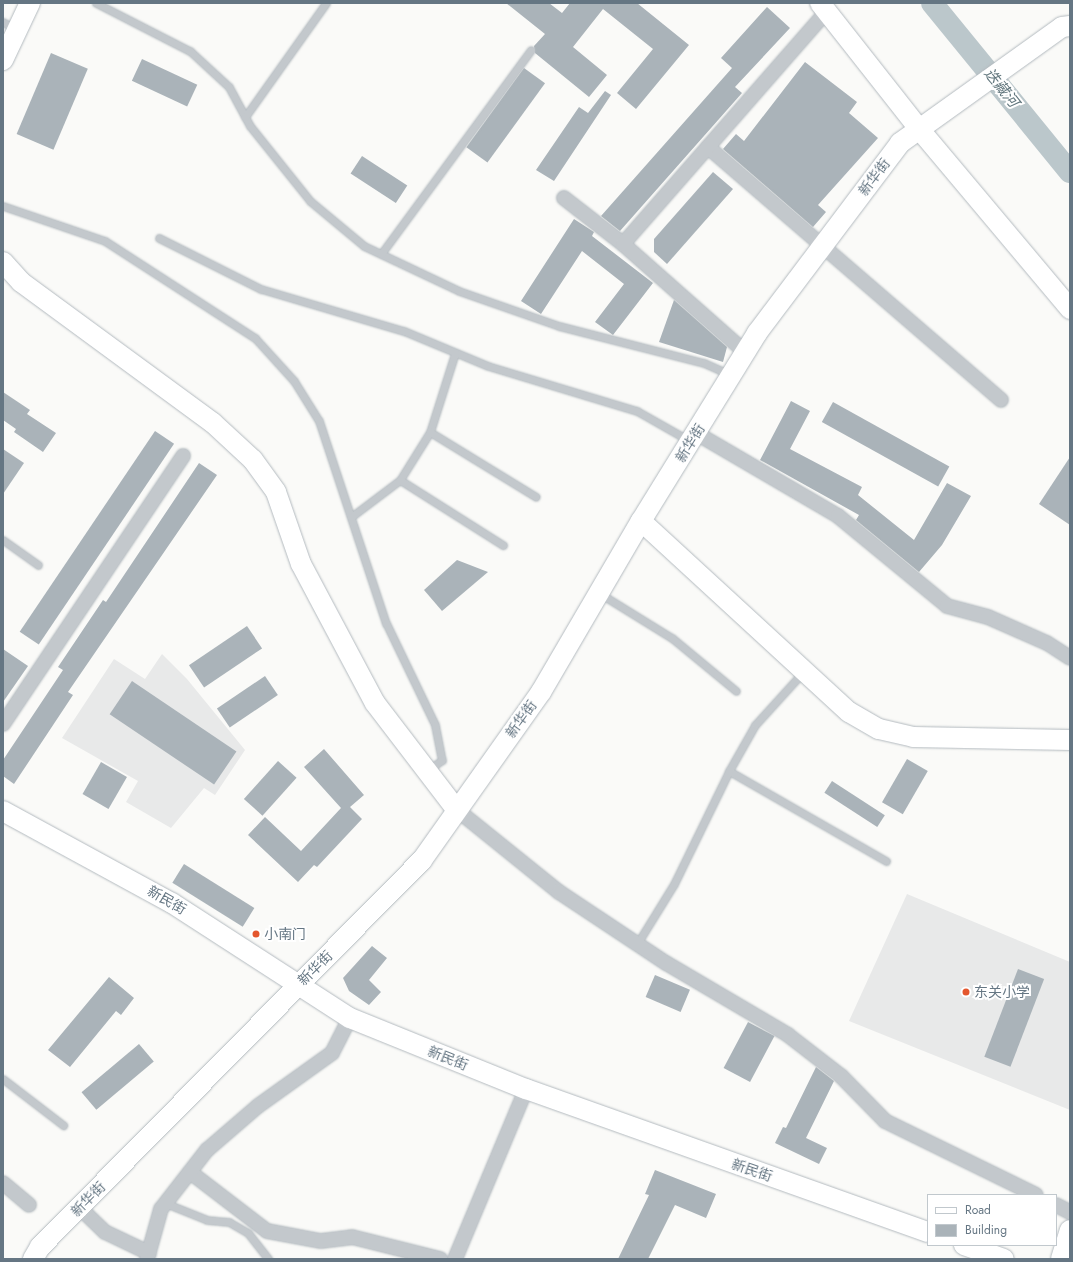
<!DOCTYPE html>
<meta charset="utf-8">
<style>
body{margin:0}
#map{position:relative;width:1073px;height:1262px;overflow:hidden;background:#fafaf8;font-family:Jost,"Noto Sans SC",sans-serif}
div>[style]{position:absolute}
.built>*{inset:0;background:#e8e9e9}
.river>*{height:22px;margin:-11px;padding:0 11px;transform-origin:11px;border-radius:11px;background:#bbc7cb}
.building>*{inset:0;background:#aab3b9;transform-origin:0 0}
.roads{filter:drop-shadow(0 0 1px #b3babf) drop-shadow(0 0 1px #b3babf)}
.lane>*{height:7px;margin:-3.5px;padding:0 3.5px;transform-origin:3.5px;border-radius:3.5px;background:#c3c8cc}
.street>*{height:14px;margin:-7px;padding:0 7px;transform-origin:7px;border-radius:7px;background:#c3c8cc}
.secondary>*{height:20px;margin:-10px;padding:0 10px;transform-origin:10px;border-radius:10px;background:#fff}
.dots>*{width:11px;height:11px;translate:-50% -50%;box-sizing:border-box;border:2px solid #fff;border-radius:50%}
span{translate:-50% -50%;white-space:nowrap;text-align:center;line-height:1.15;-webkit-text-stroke:4px #fff;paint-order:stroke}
.street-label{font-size:14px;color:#657683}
.poi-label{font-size:14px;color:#657683}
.left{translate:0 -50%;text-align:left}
.water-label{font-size:15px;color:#60757c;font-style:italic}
.frame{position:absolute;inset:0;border:4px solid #657683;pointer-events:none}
.legend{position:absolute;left:927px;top:1194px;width:130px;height:52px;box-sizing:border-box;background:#fff;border:1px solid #c1c8cd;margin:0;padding:5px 7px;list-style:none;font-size:12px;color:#657683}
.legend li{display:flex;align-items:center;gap:8px;height:20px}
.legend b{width:20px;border:1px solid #c1c8cd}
</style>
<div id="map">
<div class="built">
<i style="clip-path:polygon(162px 654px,187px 679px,245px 750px,215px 795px,204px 788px,171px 828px,126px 802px,138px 781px,62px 738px,114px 659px,145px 679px)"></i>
<i style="clip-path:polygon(907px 894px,1070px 962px,1070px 1110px,849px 1021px)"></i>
</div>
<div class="river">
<i style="left:932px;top:3px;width:218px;rotate:50.8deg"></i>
</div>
<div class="building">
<i style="clip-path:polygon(506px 3px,549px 3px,562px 13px,570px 3px,637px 3px,689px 45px,636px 109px,617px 93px,653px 49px,603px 9px,573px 47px,607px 75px,589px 97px,535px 53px,534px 46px,545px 34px)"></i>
<i style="clip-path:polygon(767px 7px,790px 28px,735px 87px,742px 93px,620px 231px,601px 216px,732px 68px,721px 58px)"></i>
<i style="left:51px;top:53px;width:40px;height:88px;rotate:23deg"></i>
<i style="left:142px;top:59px;width:61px;height:24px;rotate:25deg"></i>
<i style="clip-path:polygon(805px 62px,857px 102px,849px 113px,878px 138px,818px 205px,826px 212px,813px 227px,723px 149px,736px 134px,744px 141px)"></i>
<i style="left:524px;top:68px;width:26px;height:98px;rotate:36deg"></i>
<i style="clip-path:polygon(605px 91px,611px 95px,554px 181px,536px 170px,579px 107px,588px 113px)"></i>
<i style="left:362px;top:156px;width:54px;height:21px;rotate:33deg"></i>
<i style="clip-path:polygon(713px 172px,733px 189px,667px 264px,654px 252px,654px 239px)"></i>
<i style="clip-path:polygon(574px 219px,594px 232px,592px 236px,653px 283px,613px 335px,595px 322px,624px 284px,582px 251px,541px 314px,521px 301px)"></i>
<i style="clip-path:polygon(674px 300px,727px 347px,723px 362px,659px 342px)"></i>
<i style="clip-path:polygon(3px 392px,30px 410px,27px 414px,56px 433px,43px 452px,14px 432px,16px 429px,3px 420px)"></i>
<i style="clip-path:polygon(791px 401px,810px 411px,790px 449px,862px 487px,858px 495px,914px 540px,947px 483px,971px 496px,942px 545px,919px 572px,856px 520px,859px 515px,760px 460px)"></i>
<i style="left:833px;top:402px;width:133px;height:23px;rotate:29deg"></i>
<i style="left:155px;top:431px;width:23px;height:242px;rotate:34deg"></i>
<i style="clip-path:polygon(3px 449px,24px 463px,3px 494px)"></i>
<i style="clip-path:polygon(1070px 457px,1070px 525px,1039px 504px)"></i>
<i style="clip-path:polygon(199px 463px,217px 475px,68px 692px,73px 695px,14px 784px,3px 776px,3px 760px,63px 670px,58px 667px,103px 600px,106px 602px)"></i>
<i style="clip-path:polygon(457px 560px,488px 572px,442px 611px,424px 590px)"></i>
<i style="left:247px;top:626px;width:27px;height:70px;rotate:56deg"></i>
<i style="clip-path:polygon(3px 649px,28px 666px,3px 702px)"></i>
<i style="left:265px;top:676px;width:23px;height:58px;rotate:56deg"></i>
<i style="left:132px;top:681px;width:126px;height:40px;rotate:34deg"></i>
<i style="clip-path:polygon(324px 749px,364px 795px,350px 807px,362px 819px,317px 867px,314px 865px,298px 882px,248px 835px,265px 817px,301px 851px,341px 808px,304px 767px)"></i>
<i style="left:907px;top:759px;width:24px;height:50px;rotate:30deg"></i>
<i style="left:278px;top:761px;width:25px;height:51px;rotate:42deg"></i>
<i style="left:101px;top:762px;width:30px;height:37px;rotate:30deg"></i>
<i style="left:832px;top:781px;width:63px;height:14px;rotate:33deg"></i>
<i style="left:184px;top:864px;width:83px;height:22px;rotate:32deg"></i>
<i style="clip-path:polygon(372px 946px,387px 958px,369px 980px,381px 992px,369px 1005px,349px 991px,343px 978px)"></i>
<i style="left:1018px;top:969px;width:28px;height:94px;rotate:21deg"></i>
<i style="left:655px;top:975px;width:38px;height:24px;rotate:23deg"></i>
<i style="clip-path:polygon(109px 977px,134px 998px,121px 1015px,116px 1011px,70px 1067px,48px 1050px)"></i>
<i style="left:748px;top:1022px;width:30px;height:52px;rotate:28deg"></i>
<i style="left:139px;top:1044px;width:23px;height:75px;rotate:50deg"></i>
<i style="clip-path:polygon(816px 1067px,834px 1081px,806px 1138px,827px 1148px,819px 1164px,775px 1143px,783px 1127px,786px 1128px)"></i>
<i style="clip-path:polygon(655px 1170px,716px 1194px,706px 1218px,675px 1205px,648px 1259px,618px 1259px,649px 1195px,645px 1194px)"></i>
</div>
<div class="roads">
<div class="lane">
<i style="left:96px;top:3px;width:106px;rotate:27.1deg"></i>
<i style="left:190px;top:51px;width:53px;rotate:42.7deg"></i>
<i style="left:229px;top:87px;width:44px;rotate:61.7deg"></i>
<i style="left:250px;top:126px;width:96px;rotate:51.3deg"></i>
<i style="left:310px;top:201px;width:70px;rotate:39.8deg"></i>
<i style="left:364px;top:246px;width:105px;rotate:25.3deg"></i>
<i style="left:459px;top:291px;width:106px;rotate:19.3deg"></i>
<i style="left:559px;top:326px;width:150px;rotate:14.3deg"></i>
<i style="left:704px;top:363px;width:27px;rotate:24deg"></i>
<i style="left:3px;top:22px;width:14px;rotate:30deg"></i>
<i style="left:245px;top:117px;width:140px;rotate:-54.6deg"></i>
<i style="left:3px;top:206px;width:108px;rotate:18.9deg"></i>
<i style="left:105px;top:241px;width:179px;rotate:32.9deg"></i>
<i style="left:255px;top:338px;width:58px;rotate:47.8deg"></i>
<i style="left:294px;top:381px;width:47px;rotate:58deg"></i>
<i style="left:319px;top:421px;width:213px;rotate:71.7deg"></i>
<i style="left:386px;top:623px;width:113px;rotate:64.3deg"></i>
<i style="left:435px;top:725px;width:36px;rotate:79deg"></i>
<i style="left:442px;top:760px;width:19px;rotate:144deg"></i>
<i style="left:159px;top:238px;width:114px;rotate:26.6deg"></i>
<i style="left:261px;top:289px;width:149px;rotate:16.4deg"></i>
<i style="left:404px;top:331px;width:91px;rotate:22.6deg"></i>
<i style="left:488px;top:366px;width:156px;rotate:16.8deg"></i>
<i style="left:637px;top:411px;width:59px;rotate:29.6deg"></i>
<i style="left:381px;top:254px;width:253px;rotate:-53.7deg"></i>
<i style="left:430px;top:432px;width:83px;rotate:-72.4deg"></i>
<i style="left:400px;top:480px;width:57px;rotate:-58deg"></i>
<i style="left:430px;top:432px;width:124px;rotate:31.5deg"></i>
<i style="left:351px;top:517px;width:61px;rotate:-37.1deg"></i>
<i style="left:400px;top:480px;width:122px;rotate:32.3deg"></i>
<i style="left:3px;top:540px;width:43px;rotate:35.5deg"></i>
<i style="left:599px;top:593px;width:86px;rotate:31.7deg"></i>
<i style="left:672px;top:638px;width:83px;rotate:39.6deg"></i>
<i style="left:729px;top:771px;width:181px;rotate:29.8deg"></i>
<i style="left:637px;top:944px;width:70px;rotate:-58.3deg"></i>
<i style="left:674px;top:884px;width:126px;rotate:-64deg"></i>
<i style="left:729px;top:771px;width:53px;rotate:-60.5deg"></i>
<i style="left:755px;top:725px;width:72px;rotate:-47.8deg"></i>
<i style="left:3px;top:1079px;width:76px;rotate:37.5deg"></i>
<i style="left:165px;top:1203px;width:45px;rotate:22deg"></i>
<i style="left:207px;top:1220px;width:22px;rotate:5deg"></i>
<i style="left:229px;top:1222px;width:22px;rotate:30deg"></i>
<i style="left:248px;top:1233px;width:33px;rotate:52deg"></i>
</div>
<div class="street">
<i style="left:708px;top:147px;width:387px;rotate:40.8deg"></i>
<i style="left:564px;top:198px;width:75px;rotate:37.9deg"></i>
<i style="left:623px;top:244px;width:163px;rotate:41.5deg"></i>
<i style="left:623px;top:244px;width:310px;rotate:-48.8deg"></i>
<i style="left:696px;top:433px;width:164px;rotate:30.3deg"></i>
<i style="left:838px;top:516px;width:141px;rotate:39.5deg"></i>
<i style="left:947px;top:606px;width:42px;rotate:15deg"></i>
<i style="left:988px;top:617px;width:64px;rotate:23.8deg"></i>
<i style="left:1047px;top:643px;width:27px;rotate:33deg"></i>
<i style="left:3px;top:724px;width:323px;rotate:-56.1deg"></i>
<i style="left:456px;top:809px;width:132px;rotate:38.9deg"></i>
<i style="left:559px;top:892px;width:128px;rotate:33.6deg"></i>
<i style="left:666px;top:963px;width:142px;rotate:30.5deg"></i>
<i style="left:788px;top:1035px;width:67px;rotate:37.7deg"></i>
<i style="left:841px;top:1076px;width:63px;rotate:45.6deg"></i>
<i style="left:885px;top:1121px;width:168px;rotate:26.1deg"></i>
<i style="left:190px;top:1172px;width:97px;rotate:37.5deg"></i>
<i style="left:267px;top:1231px;width:55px;rotate:10.5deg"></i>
<i style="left:321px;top:1241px;width:31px;rotate:-7deg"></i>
<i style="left:352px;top:1237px;width:91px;rotate:14deg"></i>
<i style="left:3px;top:1183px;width:34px;rotate:40deg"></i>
<i style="left:1056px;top:1205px;width:16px;rotate:27deg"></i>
<i style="left:80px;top:1208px;width:35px;rotate:44deg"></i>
<i style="left:105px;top:1232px;width:49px;rotate:25.5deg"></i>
<i style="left:147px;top:1259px;width:52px;rotate:-74.4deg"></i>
<i style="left:161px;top:1209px;width:75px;rotate:-52.1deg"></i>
<i style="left:207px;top:1150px;width:67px;rotate:-40.8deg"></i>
<i style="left:258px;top:1106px;width:91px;rotate:-35.6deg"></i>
<i style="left:332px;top:1053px;width:39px;rotate:-63deg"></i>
<i style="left:455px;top:1259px;width:184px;rotate:-67.3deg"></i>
</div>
<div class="secondary">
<i style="left:820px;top:3px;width:162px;rotate:51.8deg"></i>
<i style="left:920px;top:130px;width:234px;rotate:50deg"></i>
<i style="left:3px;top:60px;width:63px;rotate:-64.7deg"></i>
<i style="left:3px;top:262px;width:27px;rotate:48deg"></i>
<i style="left:21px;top:282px;width:238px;rotate:36.3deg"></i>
<i style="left:213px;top:423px;width:54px;rotate:42.8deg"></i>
<i style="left:253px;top:460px;width:39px;rotate:54deg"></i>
<i style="left:276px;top:492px;width:76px;rotate:70.9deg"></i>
<i style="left:301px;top:564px;width:157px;rotate:62deg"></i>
<i style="left:375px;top:703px;width:133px;rotate:52.6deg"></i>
<i style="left:641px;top:521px;width:282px;rotate:42.6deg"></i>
<i style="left:849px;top:712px;width:34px;rotate:30deg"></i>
<i style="left:879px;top:729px;width:35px;rotate:13deg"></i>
<i style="left:913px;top:737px;width:157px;rotate:1.1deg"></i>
<i style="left:3px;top:811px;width:192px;rotate:28.6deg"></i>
<i style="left:172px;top:903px;width:212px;rotate:32.9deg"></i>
<i style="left:350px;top:1018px;width:190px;rotate:22deg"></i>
<i style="left:526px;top:1089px;width:427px;rotate:19.6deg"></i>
<i style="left:964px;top:1245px;width:42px;rotate:19.3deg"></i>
<i style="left:33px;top:1259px;width:14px;rotate:-60deg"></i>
<i style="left:40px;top:1247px;width:544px;rotate:-45.37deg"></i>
<i style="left:422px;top:860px;width:206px;rotate:-54.7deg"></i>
<i style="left:541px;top:692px;width:198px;rotate:-59.7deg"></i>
<i style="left:641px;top:521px;width:221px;rotate:-58.3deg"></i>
<i style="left:757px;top:333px;width:238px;rotate:-53deg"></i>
<i style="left:900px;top:143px;width:199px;rotate:-35.6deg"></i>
<i style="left:1062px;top:27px;width:8px;rotate:-7deg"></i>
<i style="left:1061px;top:1259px;width:30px;rotate:-73deg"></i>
</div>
</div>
<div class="dots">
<i style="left:256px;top:934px;background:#e4572e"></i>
<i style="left:966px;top:992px;background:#e4572e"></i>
</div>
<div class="street-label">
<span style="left:874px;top:177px;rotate:-53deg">新华街</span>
<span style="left:690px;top:443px;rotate:-58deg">新华街</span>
<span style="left:521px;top:719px;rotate:-54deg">新华街</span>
<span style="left:167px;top:900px;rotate:30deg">新民街</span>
<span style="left:315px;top:968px;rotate:-45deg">新华街</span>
<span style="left:448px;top:1058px;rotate:22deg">新民街</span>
<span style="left:752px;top:1170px;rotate:19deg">新民街</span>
<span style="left:88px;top:1199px;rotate:-45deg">新华街</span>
</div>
<div class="poi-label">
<span class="left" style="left:264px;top:934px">小南门</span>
<span class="left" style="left:974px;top:992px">东关小学</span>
</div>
<div class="water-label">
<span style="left:1001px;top:88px;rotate:51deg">迭藏河</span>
</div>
<div class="frame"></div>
<ul class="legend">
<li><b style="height:5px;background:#fff"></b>Road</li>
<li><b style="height:11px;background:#aab3b9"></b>Building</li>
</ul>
</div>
